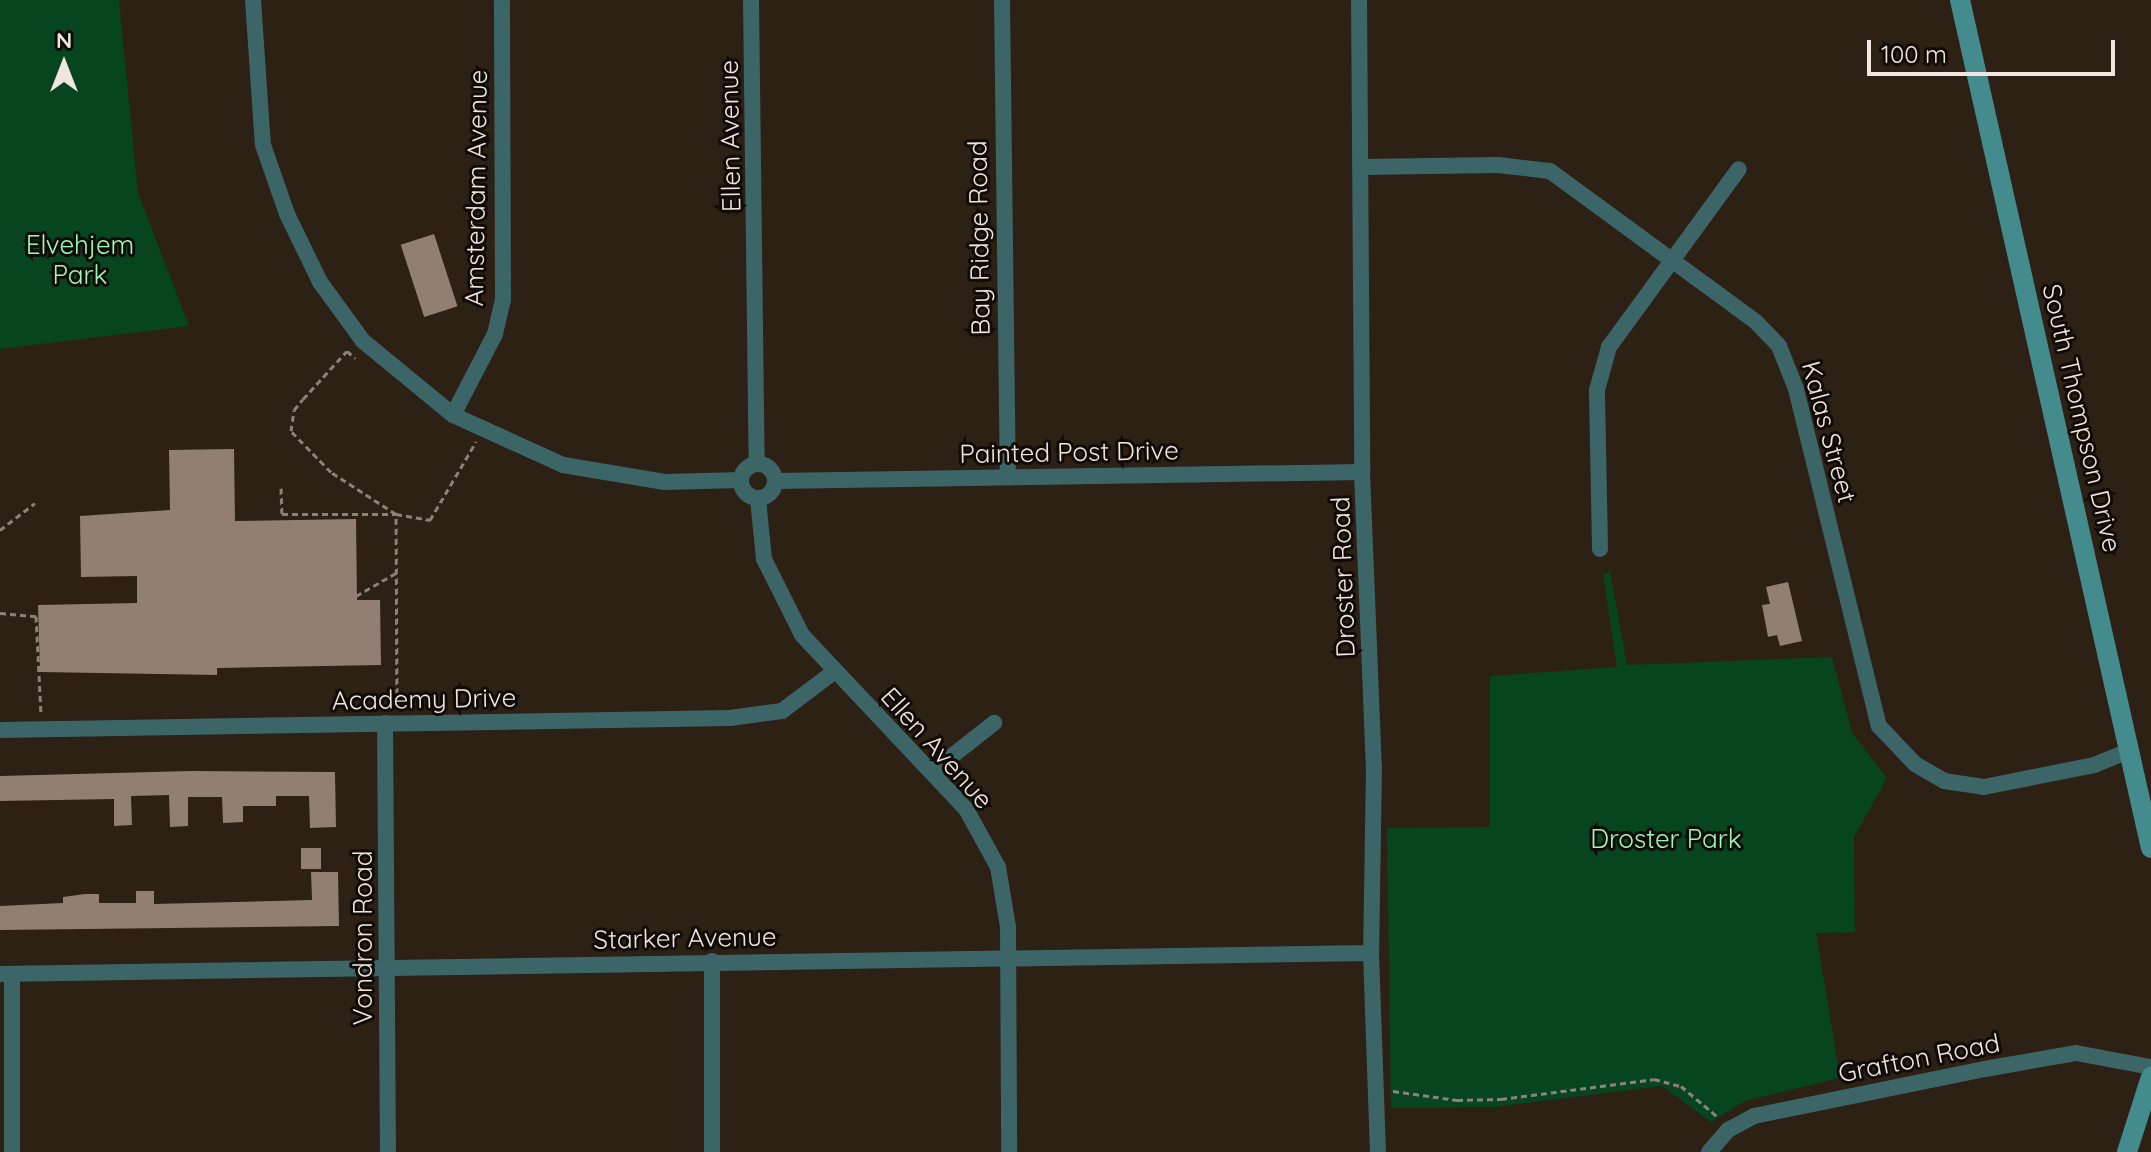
<!DOCTYPE html>
<style>
body{margin:0}
#map{position:relative;width:2151px;height:1152px;overflow:hidden;background:#2d2015;font-family:Quicksand,sans-serif}
div>[style]{position:absolute}
.green>*{inset:0;background:#074521}
.building>*{inset:0;background:#917f73;transform-origin:0 0}
.path>*{height:3px;margin-top:-1.5px;transform-origin:0;background:repeating-linear-gradient(90deg,#8d8279 0 6px,transparent 0 10px)}
.street>*{height:16px;margin:-8px;padding:0 8px;transform-origin:8px;border-radius:8px;background:#3b6566}
.street>.ring{margin:-8px;padding:0;box-sizing:content-box;background:none;border:16px solid #3b6566;border-radius:50%}
.secondary>*{height:20px;margin:-10px;padding:0 10px;transform-origin:10px;border-radius:10px;background:#448b8d}
span{translate:-50% -50%;white-space:nowrap;text-align:center;line-height:1.15;-webkit-text-stroke:6px #110b07;paint-order:stroke}
.street-label{font-size:26px;color:#f0e6df}
.park-label{font-size:26px;color:#9afbb5}
.north{position:absolute;left:24px;top:24px;width:80px;height:80px;-webkit-text-stroke:6px #110b07;paint-order:stroke;rotate:0deg;font-size:22px;font-weight:700;line-height:32px;text-align:center;color:#f0e6df}
.north::after{content:'';display:block;margin:auto;width:28px;height:36px;background:#f0e6df;clip-path:polygon(50% 0,100% 100%,50% 72%,0 100%)}
.scale{position:absolute;left:1867px;top:40px;width:248px;height:36px;box-sizing:border-box;border:4px solid #f0e6df;border-top:0;padding-left:10px;font-size:24px;line-height:28px;white-space:nowrap;color:#f0e6df;-webkit-text-stroke:6px #110b07;paint-order:stroke}
</style>
<div id="map">
<div class="green">
<i style="clip-path:polygon(0 0,119px 0,138px 193px,189px 326px,0 349px)"></i>
<i style="clip-path:polygon(1610px 572px,1627px 665px,1832px 657px,1852px 733px,1887px 778px,1854px 837px,1855px 932px,1816px 933px,1840px 1078px,1745px 1101px,1711px 1122px,1662px 1086px,1495px 1107px,1391px 1108px,1387px 828px,1490px 827px,1490px 676px,1617px 667px,1603px 574px)"></i>
</div>
<div class="building">
<i style="left:434px;top:234px;width:76px;height:35px;rotate:72deg"></i>
<i style="clip-path:polygon(234px 449px,235px 521px,356px 519px,357px 600px,380px 600px,381px 665px,217px 668px,217px 675px,40px 672px,38px 605px,137px 603px,137px 576px,81px 577px,80px 516px,170px 510px,169px 450px)"></i>
<i style="clip-path:polygon(1788px 582px,1802px 641px,1780px 646px,1777px 635px,1768px 637px,1762px 605px,1770px 604px,1766px 587px)"></i>
<i style="clip-path:polygon(191px 771px,335px 772px,336px 827px,310px 828px,309px 796px,276px 796px,276px 806px,243px 806px,243px 822px,223px 823px,222px 797px,188px 797px,188px 826px,170px 827px,169px 795px,131px 796px,132px 825px,114px 826px,114px 799px,0 801px,0 776px)"></i>
<i style="left:321px;top:848px;width:21px;height:20px;rotate:90deg"></i>
<i style="clip-path:polygon(311px 872px,338px 872px,339px 926px,0 930px,0 906px,63px 903px,63px 897px,85px 894px,99px 894px,99px 903px,136px 903px,136px 891px,154px 891px,154px 904px,312px 900px)"></i>
</div>
<div class="path">
<i style="left:281px;top:488px;width:26px;rotate:88deg"></i>
<i style="left:282px;top:514px;width:114px"></i>
<i style="left:396px;top:514px;width:77px;rotate:-147.1deg"></i>
<i style="left:331px;top:472px;width:57px;rotate:-134.3deg"></i>
<i style="left:291px;top:431px;width:21px;rotate:-82deg"></i>
<i style="left:294px;top:410px;width:14px;rotate:-51deg"></i>
<i style="left:303px;top:399px;width:65px;rotate:-47.5deg"></i>
<i style="left:347px;top:351px;width:11px;rotate:41deg"></i>
<i style="left:0;top:530px;width:44px;rotate:-37.6deg"></i>
<i style="left:356px;top:596px;width:46px;rotate:-29.9deg"></i>
<i style="left:0;top:613px;width:36px;rotate:5deg"></i>
<i style="left:36px;top:616px;width:98px;rotate:87.1deg"></i>
<i style="left:397px;top:704px;width:190px;rotate:-90.3deg"></i>
<i style="left:396px;top:514px;width:35px;rotate:10deg"></i>
<i style="left:430px;top:520px;width:91px;rotate:-59.5deg"></i>
<i style="left:1393px;top:1091px;width:65px;rotate:8deg"></i>
<i style="left:1457px;top:1100px;width:44px;rotate:-1.3deg"></i>
<i style="left:1501px;top:1099px;width:154px;rotate:-7.4deg"></i>
<i style="left:1654px;top:1079px;width:28px;rotate:15deg"></i>
<i style="left:1681px;top:1086px;width:48px;rotate:40deg"></i>
</div>
<div class="street">
<i style="left:253px;top:0;width:145px;rotate:86.1deg"></i>
<i style="left:263px;top:145px;width:73px;rotate:70.8deg"></i>
<i style="left:287px;top:214px;width:76px;rotate:64.1deg"></i>
<i style="left:320px;top:282px;width:73px;rotate:53.9deg"></i>
<i style="left:363px;top:341px;width:117px;rotate:39.4deg"></i>
<i style="left:453px;top:415px;width:121px;rotate:24.4deg"></i>
<i style="left:563px;top:465px;width:103px;rotate:9.5deg"></i>
<i style="left:665px;top:482px;width:76px;rotate:-1.5deg"></i>
<i style="left:751px;top:0;width:463px;rotate:89.3deg"></i>
<i style="left:1002px;top:0;width:475px;rotate:89.3deg"></i>
<i style="left:1359px;top:0;width:472px;rotate:89.6deg"></i>
<i style="left:1362px;top:472px;width:295px;rotate:87.7deg"></i>
<i style="left:1374px;top:767px;width:186px;rotate:90.9deg"></i>
<i style="left:1371px;top:953px;width:199px;rotate:88deg"></i>
<i style="left:1361px;top:167px;width:137px;rotate:-0.8deg"></i>
<i style="left:1498px;top:165px;width:52px;rotate:6.6deg"></i>
<i style="left:1550px;top:171px;width:255px;rotate:36.2deg"></i>
<i style="left:1756px;top:322px;width:33px;rotate:46deg"></i>
<i style="left:1779px;top:346px;width:46px;rotate:68.4deg"></i>
<i style="left:1796px;top:389px;width:347px;rotate:76.2deg"></i>
<i style="left:1879px;top:726px;width:52px;rotate:46.5deg"></i>
<i style="left:1915px;top:764px;width:34px;rotate:30deg"></i>
<i style="left:1944px;top:781px;width:40px;rotate:8.5deg"></i>
<i style="left:1984px;top:787px;width:112px;rotate:-11.3deg"></i>
<i style="left:2094px;top:765px;width:37px;rotate:-22deg"></i>
<i style="left:453px;top:415px;width:91px;rotate:-62.6deg"></i>
<i style="left:495px;top:334px;width:35px;rotate:-77deg"></i>
<i style="left:503px;top:300px;width:300px;rotate:-90.2deg"></i>
<i class="ring" style="left:741px;top:464px;width:18px;height:18px"></i>
<i style="left:775px;top:481px;width:587px;rotate:-0.88deg"></i>
<i style="left:758px;top:499px;width:60px;rotate:84.3deg"></i>
<i style="left:764px;top:559px;width:85px;rotate:63.4deg"></i>
<i style="left:802px;top:635px;width:239px;rotate:46.7deg"></i>
<i style="left:966px;top:809px;width:66px;rotate:61.1deg"></i>
<i style="left:998px;top:867px;width:61px;rotate:80.5deg"></i>
<i style="left:1008px;top:927px;width:225px;rotate:89.7deg"></i>
<i style="left:1600px;top:549px;width:159px;rotate:-91.1deg"></i>
<i style="left:1597px;top:390px;width:45px;rotate:-74.4deg"></i>
<i style="left:1609px;top:347px;width:220px;rotate:-53.9deg"></i>
<i style="left:385px;top:723px;width:429px;rotate:89.6deg"></i>
<i style="left:0;top:730px;width:730px;rotate:-0.94deg"></i>
<i style="left:730px;top:718px;width:52px;rotate:-7.7deg"></i>
<i style="left:782px;top:711px;width:65px;rotate:-36.9deg"></i>
<i style="left:933px;top:771px;width:78px;rotate:-38.2deg"></i>
<i style="left:712px;top:961px;width:191px;rotate:90deg"></i>
<i style="left:0;top:974px;width:1371px;rotate:-0.88deg"></i>
<i style="left:12px;top:974px;width:178px;rotate:90deg"></i>
<i style="left:1709px;top:1152px;width:29px;rotate:-49deg"></i>
<i style="left:1728px;top:1130px;width:30px;rotate:-28deg"></i>
<i style="left:1754px;top:1116px;width:236px;rotate:-11.5deg"></i>
<i style="left:1985px;top:1069px;width:92px;rotate:-10deg"></i>
<i style="left:2076px;top:1053px;width:76px;rotate:10.6deg"></i>
</div>
<div class="secondary">
<i style="left:1960px;top:0;width:869px;rotate:77.31deg"></i>
<i style="left:2127px;top:1152px;width:79px;rotate:-72.3deg"></i>
</div>
<div class="street-label">
<span style="left:730px;top:136px;rotate:-91deg">Ellen Avenue</span>
<span style="left:476px;top:188px;rotate:-89deg">Amsterdam Avenue</span>
<span style="left:979px;top:238px;rotate:-91deg">Bay Ridge Road</span>
<span style="left:2082px;top:418px;rotate:77deg">South Thompson Drive</span>
<span style="left:1829px;top:432px;rotate:75deg">Kalas Street</span>
<span style="left:1069px;top:452px;rotate:-1deg">Painted Post Drive</span>
<span style="left:1343px;top:577px;rotate:-92deg">Droster Road</span>
<span style="left:424px;top:699px;rotate:-1deg">Academy Drive</span>
<span style="left:937px;top:748px;rotate:48deg">Ellen Avenue</span>
<span style="left:363px;top:938px;rotate:-90deg">Vondron Road</span>
<span style="left:685px;top:938px;rotate:-1deg">Starker Avenue</span>
<span style="left:1919px;top:1058px;rotate:-11deg">Grafton Road</span>
</div>
<div class="park-label">
<span style="left:80px;top:260px">Elvehjem<br>Park</span>
<span style="left:1666px;top:839px">Droster Park</span>
</div>
<div class="north">N</div>
<div class="scale">100 m</div>
</div>
